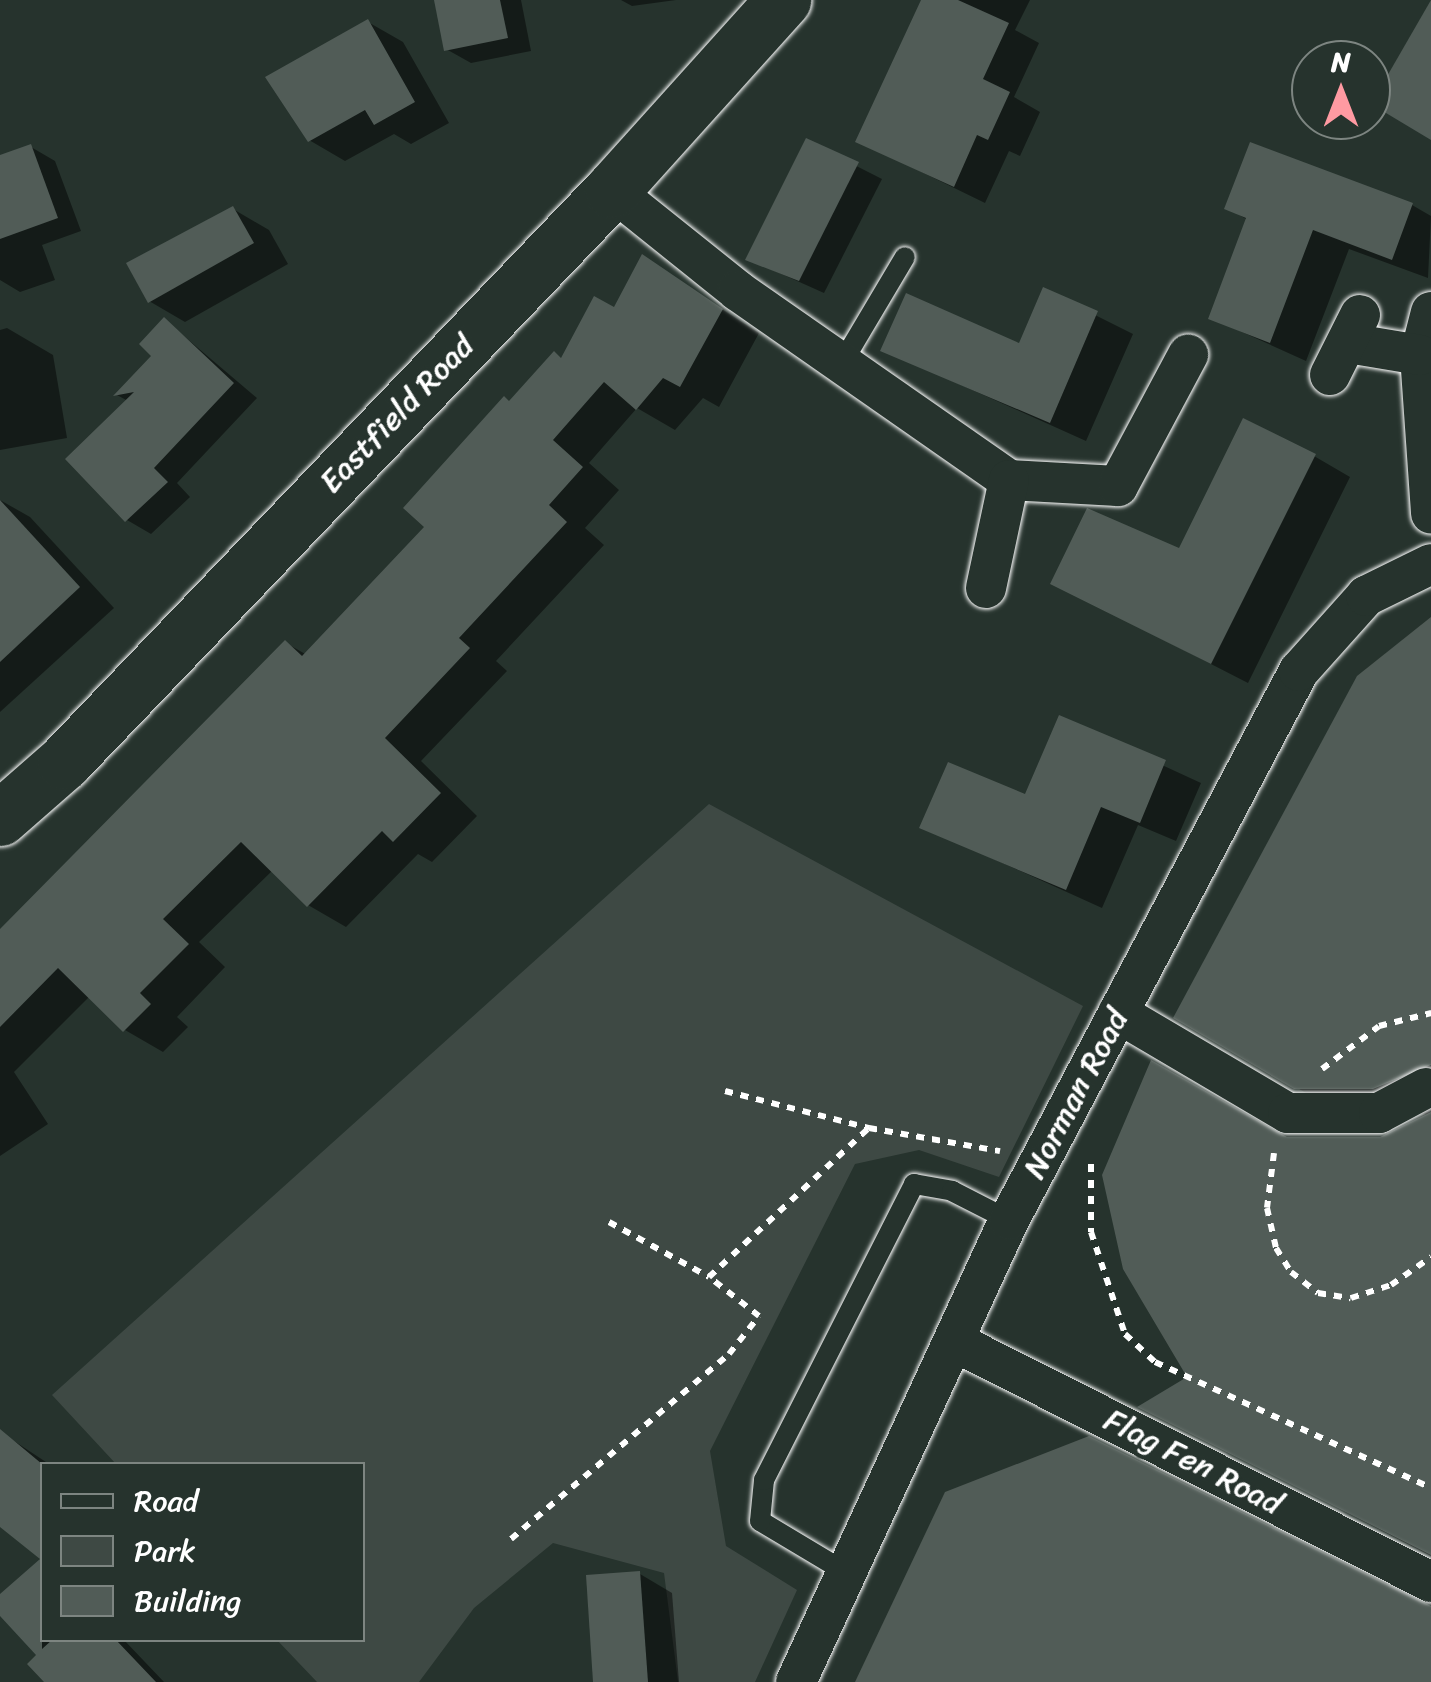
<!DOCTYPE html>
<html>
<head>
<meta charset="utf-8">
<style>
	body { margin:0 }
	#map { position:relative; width:1431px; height:1682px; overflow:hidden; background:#26332d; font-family:Sriracha,sans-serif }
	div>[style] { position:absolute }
	.green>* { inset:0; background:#3e4944 }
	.shadow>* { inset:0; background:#0007 }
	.building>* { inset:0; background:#515c57 }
	.path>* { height:6px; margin-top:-3px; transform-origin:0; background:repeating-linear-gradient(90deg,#fff 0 8px,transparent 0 16px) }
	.roads { filter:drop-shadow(0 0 2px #fff) drop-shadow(0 0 2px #fff) }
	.lane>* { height:20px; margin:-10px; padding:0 10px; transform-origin:10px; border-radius:10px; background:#26332d }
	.street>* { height:40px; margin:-20px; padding:0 20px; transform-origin:20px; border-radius:20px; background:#26332d }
	.secondary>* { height:55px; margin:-27.5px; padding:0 27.5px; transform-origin:27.5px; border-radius:27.5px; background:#26332d }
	span { translate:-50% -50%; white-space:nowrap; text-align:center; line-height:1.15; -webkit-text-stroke:9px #26332d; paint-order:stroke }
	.street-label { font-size:32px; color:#fff }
	.legend { position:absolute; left:40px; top:1462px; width:325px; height:180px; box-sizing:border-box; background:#26332d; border:2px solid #7d8581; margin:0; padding:12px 18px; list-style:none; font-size:30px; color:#fff }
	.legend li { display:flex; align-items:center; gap:20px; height:50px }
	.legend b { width:50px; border:2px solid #7d8581 }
	.north { position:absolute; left:1291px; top:40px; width:100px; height:100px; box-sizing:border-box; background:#26332d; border:2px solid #7d8581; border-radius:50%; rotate:0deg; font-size:28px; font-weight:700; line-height:40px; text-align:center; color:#fff }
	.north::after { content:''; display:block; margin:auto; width:35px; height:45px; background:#ff9aa2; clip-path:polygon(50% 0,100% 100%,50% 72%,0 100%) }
</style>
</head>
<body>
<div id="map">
	<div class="green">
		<div style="clip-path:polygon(709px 804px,1083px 1006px,999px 1177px,919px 1150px,855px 1164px,710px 1451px,726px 1546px,797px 1590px,755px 1682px,678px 1682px,664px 1573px,553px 1543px,474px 1608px,419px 1682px,317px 1682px,277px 1640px,362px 1640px,362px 1464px,116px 1464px,52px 1395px)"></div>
	</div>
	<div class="shadow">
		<div style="clip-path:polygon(437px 0,521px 0,531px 51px,471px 63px,446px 49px)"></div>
		<div style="clip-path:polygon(621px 0,676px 0,632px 6px)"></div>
		<div style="clip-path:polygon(923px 0,1030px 0,1015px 30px,1039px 43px,1014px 97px,1040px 112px,1020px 156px,1009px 151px,985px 203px,858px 141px)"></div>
		<div style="clip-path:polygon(368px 22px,403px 42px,449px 123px,411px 144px,394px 134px,345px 161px,309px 140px)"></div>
		<div style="clip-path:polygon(807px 141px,882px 179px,824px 293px,748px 259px)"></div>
		<div style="clip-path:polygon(31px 147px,55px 161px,81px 231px,42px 245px,55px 280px,20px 292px,0 280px,0 158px)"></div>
		<div style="clip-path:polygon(1412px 205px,1431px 216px,1428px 278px,1349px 249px,1306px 361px,1211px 318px,1248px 220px,1227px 208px)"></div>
		<div style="clip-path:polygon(233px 209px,269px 230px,288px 264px,185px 322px,149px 301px)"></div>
		<div style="clip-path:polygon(643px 258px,759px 333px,719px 407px,703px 398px,675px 430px,637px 408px,589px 463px,619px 490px,585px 528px,604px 545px,496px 661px,507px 671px,421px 761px,477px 816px,432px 862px,418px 854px,346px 927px,308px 905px,273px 870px,199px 942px,225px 967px,177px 1017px,188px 1027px,163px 1052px,125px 1030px,90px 996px,14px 1072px,48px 1124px,0 1156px,0 932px,286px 643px,307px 655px,427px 527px,511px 403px,615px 310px)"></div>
		<div style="clip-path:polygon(1045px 290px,1133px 334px,1086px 441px,883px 350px,1020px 346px)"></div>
		<div style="clip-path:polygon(165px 320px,257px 398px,177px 483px,190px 497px,151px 534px,127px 520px,128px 401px,117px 395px,155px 356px)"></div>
		<div style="clip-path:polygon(7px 328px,53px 355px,67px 438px,0 450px,0 330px)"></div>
		<div style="clip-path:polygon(1314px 456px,1350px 477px,1248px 683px,1053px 583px,1180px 551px)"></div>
		<div style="clip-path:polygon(0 500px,30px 517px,114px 608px,0 712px)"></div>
		<div style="clip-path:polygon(1431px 624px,1431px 1556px,1142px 1407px,1191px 1378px,1286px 1139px,1381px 1139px,1426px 1114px,1342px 1114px,1176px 1017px)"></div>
		<div style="clip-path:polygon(1060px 718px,1201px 783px,1176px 841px,1138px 825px,1102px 908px,923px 827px,1027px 797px)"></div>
		<div style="clip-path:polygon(5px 1435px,49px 1464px,42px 1464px,42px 1553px,0 1524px)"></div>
		<div style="clip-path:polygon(42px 1560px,42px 1640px,124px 1640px,164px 1682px,47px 1682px,39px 1655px,0 1612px,0 1598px)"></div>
		<div style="clip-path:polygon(640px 1574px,672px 1593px,679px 1682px,596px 1682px)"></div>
	</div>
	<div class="building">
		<div style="clip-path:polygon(434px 0,500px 0,508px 38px,444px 51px)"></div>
		<div style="clip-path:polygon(921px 0,958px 0,1009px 23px,983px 79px,1010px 92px,988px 140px,977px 135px,954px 187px,855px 142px)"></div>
		<div style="clip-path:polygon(1431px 0,1431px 140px,1371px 104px)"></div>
		<div style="clip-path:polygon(368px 19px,415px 102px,374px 125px,365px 110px,308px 142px,265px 77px)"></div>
		<div style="clip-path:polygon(806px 138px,859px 162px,799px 281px,745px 260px)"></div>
		<div style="clip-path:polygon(1250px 142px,1413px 203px,1392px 260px,1313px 230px,1270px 343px,1208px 319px,1246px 218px,1224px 209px)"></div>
		<div style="clip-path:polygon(31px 144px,58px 218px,0 239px,0 155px)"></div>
		<div style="clip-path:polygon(233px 206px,254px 243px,148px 303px,126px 263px)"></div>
		<div style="clip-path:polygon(642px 254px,723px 309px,680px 387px,663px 378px,636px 410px,604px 382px,553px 440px,583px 467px,549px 505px,567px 522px,459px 638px,470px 648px,385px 738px,441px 793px,393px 842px,382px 831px,307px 907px,241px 842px,163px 919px,189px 944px,140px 993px,151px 1004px,123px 1032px,58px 968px,0 1027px,0 929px,285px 640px,302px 656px,424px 527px,403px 508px,504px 396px,509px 401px,554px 351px,561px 358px,594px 296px,614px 307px)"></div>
		<div style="clip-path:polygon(1043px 287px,1098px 311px,1050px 423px,880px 351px,906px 293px,1019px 343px)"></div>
		<div style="clip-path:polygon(164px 317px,234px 383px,154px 468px,168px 482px,125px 522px,65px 459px,134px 392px,113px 396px,151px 356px,139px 344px)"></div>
		<div style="clip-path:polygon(1243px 418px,1316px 454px,1211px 664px,1050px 584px,1087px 508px,1179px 548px)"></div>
		<div style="clip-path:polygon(0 500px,80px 587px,0 662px)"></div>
		<div style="clip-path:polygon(1431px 617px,1431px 1065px,1373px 1089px,1294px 1089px,1173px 1018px,1357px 676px)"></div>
		<div style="clip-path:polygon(1059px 715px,1166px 760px,1140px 823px,1101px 807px,1066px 890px,919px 828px,948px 762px,1025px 794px)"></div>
		<div style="clip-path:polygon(1151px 1060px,1287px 1137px,1380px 1137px,1431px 1112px,1431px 1555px,1137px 1407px,1187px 1377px,1123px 1269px,1102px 1175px)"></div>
		<div style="clip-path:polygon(0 1429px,42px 1464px,42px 1649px,52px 1640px,116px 1640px,156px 1682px,44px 1682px,27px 1664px,36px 1655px,0 1616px,0 1594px,40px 1559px,0 1527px)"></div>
		<div style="clip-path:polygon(1089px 1436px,1431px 1606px,1431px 1682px,855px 1682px,945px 1492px)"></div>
		<div style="clip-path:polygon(640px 1571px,648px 1682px,593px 1682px,586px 1575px)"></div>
	</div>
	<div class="path">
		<div style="left:1322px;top:1069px;width:71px;rotate:-37deg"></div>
		<div style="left:1379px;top:1026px;width:54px;rotate:-14deg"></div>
		<div style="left:725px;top:1091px;width:149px;rotate:14.4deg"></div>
		<div style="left:1274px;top:1153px;width:55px;rotate:97.3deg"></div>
		<div style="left:1267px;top:1208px;width:41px;rotate:77.3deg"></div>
		<div style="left:1276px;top:1248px;width:28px;rotate:58deg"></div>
		<div style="left:1291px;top:1272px;width:34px;rotate:38deg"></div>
		<div style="left:1318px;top:1293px;width:33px;rotate:9deg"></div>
		<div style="left:1351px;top:1298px;width:42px;rotate:-18deg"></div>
		<div style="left:1391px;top:1285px;width:49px;rotate:-35deg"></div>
		<div style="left:1091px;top:1164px;width:68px;rotate:90deg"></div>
		<div style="left:1091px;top:1232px;width:108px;rotate:71.6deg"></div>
		<div style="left:1125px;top:1334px;width:41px;rotate:43deg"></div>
		<div style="left:1155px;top:1362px;width:303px;rotate:24.5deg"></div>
		<div style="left:609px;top:1222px;width:114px;rotate:28.8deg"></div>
		<div style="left:709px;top:1277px;width:219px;rotate:-43deg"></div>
		<div style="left:869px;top:1128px;width:133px;rotate:10deg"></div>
		<div style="left:511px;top:1539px;width:286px;rotate:-40.3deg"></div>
		<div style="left:729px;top:1354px;width:48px;rotate:-51.7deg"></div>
		<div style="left:759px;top:1316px;width:63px;rotate:-142deg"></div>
	</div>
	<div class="roads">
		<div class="lane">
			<div style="left:842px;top:363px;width:123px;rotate:-59.3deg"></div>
			<div style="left:847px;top:1573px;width:101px;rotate:-149.1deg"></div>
			<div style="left:760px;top:1521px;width:41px;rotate:-84.4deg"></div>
			<div style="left:764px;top:1480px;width:332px;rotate:-63.1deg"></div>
			<div style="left:914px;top:1184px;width:39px;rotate:10deg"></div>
			<div style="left:952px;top:1191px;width:64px;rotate:27deg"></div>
		</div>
		<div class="street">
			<div style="left:612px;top:190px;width:161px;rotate:38.7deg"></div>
			<div style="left:738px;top:291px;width:330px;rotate:34.9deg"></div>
			<div style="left:1009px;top:480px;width:109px;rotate:3.2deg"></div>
			<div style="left:1118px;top:486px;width:149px;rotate:-61.9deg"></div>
			<div style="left:1431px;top:312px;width:44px;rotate:104.3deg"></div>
			<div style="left:1420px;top:355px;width:159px;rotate:86deg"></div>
			<div style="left:1348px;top:343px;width:73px;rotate:9.5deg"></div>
			<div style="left:1330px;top:375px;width:67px;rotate:-63.4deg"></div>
			<div style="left:986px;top:588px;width:110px;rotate:-78deg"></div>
			<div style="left:1118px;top:1013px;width:197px;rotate:30.5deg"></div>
			<div style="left:1288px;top:1113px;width:91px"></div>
			<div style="left:1379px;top:1113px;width:53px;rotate:-28deg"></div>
			<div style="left:955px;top:1342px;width:533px;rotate:26.76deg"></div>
			<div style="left:796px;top:1682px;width:509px;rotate:-65.25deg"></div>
			<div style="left:1009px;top:1220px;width:621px;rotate:-62.16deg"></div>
			<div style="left:1299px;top:671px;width:101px;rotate:-48.2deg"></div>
			<div style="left:1366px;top:596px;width:72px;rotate:-26.2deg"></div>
		</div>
		<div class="secondary">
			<div style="left:0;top:818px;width:85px;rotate:-41.2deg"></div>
			<div style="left:64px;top:762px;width:792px;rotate:-46.23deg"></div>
			<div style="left:612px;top:190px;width:256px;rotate:-48deg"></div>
		</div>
	</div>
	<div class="street-label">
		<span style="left:397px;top:414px;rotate:-46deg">Eastfield Road</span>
		<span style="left:1076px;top:1094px;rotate:-62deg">Norman Road</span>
		<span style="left:1193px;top:1462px;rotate:27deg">Flag Fen Road</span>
	</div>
	<ul class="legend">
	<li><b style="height:12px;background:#26332d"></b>Road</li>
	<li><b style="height:28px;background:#3e4944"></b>Park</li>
	<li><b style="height:28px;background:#515c57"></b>Building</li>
	</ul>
	<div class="north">N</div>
</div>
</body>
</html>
